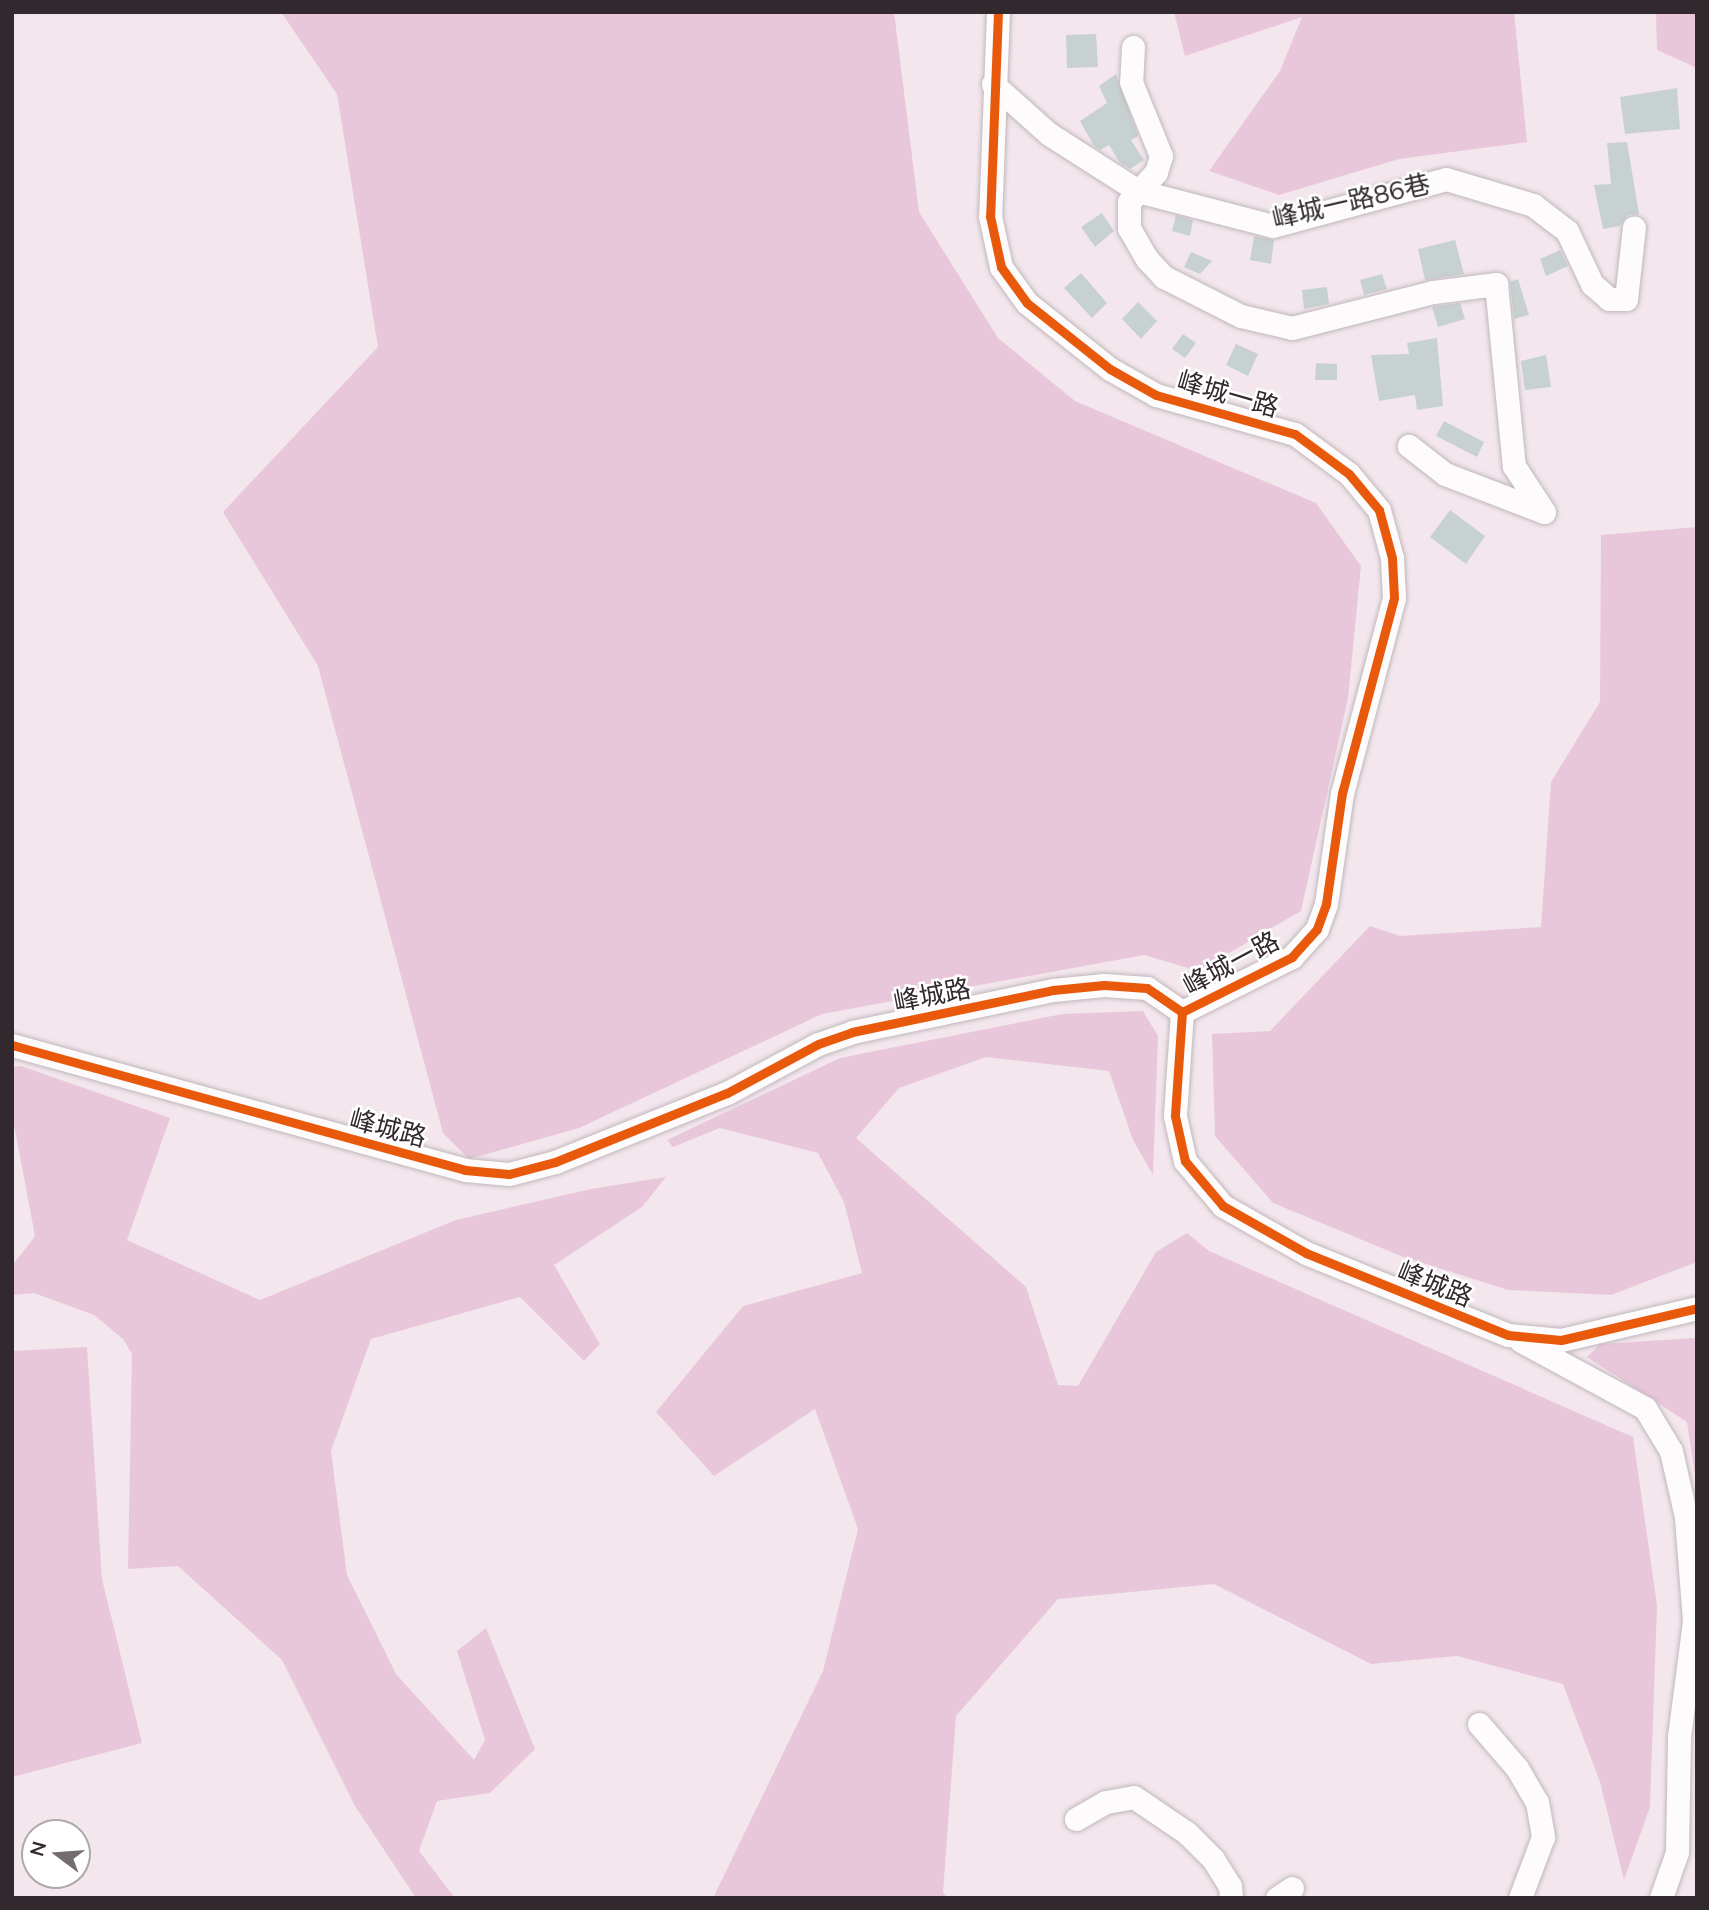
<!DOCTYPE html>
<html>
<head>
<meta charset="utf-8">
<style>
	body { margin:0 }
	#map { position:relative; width:1709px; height:1910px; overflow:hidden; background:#f3e7ed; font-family:Mulish,"Noto Sans TC",sans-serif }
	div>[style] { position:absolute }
	.green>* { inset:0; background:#e9c7da }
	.building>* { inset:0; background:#c8d1d1 }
	.roads { filter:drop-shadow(0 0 2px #c0b7bc) drop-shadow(0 0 2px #c0b7bc) }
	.minor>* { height:23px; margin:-11.5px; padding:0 11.5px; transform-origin:11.5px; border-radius:11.5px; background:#fdfbfc }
	.cycleway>* { height:9px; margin:-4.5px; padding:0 4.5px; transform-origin:4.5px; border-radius:4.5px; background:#e8590c }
	span { translate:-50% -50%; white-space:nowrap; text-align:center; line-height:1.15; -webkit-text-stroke:5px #fff; paint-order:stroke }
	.street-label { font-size:26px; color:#31292e }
	.frame { position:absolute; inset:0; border:14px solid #31292e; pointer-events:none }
	.north { position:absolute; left:21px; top:1819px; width:70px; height:70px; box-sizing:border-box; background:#fff; border:2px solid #ada9ab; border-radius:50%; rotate:286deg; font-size:19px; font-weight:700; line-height:28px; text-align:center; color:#31292e }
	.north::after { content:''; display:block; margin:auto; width:24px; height:32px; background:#756c71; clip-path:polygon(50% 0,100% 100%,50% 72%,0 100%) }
</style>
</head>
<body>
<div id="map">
	<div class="green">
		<div style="clip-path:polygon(281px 12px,894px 12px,919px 212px,998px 338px,1075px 401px,1316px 503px,1361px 566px,1348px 698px,1301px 911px,1198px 971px,1144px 955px,822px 1014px,579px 1128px,469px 1159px,443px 1133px,318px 666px,223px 512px,378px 347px,337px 94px)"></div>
		<div style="clip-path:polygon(1174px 12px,1514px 12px,1527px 142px,1399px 159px,1279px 195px,1209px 171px,1280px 71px,1302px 17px,1185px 56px)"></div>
		<div style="clip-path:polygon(1656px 12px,1697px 12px,1697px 68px,1657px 50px)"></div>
		<div style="clip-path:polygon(1697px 527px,1697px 1262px,1611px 1295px,1508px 1290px,1401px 1256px,1273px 1203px,1215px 1136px,1212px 1034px,1270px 1031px,1370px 926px,1400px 936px,1541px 927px,1551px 782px,1600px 702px,1601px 535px)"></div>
		<div style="clip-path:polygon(1143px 1011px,1158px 1036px,1153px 1175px,1133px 1140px,1109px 1071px,986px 1057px,899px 1088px,856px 1138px,1026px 1287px,1058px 1385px,1078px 1386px,1156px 1252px,1187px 1233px,1209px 1251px,1633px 1437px,1657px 1605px,1650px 1807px,1624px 1880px,1600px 1782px,1563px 1684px,1457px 1656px,1371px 1664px,1214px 1584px,1058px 1599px,956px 1716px,943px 1892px,947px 1898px,713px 1898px,823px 1671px,858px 1529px,815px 1409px,714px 1476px,656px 1412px,743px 1306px,862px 1273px,844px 1202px,818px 1153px,720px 1128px,673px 1147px,667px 1140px,840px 1058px,1062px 1014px)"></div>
		<div style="clip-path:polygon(21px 1066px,170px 1118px,127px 1240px,260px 1300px,456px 1220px,591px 1189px,666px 1177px,642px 1207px,554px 1265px,600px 1344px,584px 1361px,520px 1297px,371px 1339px,331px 1451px,347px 1575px,396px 1674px,474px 1760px,485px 1740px,457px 1651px,486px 1628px,535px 1749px,490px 1793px,437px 1801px,419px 1851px,455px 1898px,416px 1898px,355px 1806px,282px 1660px,178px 1566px,128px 1569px,132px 1354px,123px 1339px,94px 1315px,34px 1293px,12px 1295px,12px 1266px,35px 1236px,12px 1114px,12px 1067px)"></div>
		<div style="clip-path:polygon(1697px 1338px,1697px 1488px,1687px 1422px,1587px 1357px,1600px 1344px)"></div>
		<div style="clip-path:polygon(87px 1347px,102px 1579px,142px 1743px,12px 1777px,12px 1351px)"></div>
	</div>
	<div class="building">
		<div style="clip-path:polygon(1096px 34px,1098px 67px,1067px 68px,1066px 35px)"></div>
		<div style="clip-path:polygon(1116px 74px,1138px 136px,1131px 140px,1144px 160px,1130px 169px,1120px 163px,1109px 145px,1100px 150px,1094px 146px,1080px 121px,1107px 103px,1099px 86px)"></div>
		<div style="clip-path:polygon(1677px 88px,1680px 129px,1625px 134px,1620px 97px)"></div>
		<div style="clip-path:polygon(1627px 142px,1639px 214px,1628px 215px,1620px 226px,1603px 229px,1594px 185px,1611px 184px,1607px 143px)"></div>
		<div style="clip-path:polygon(1102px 213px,1114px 231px,1095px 247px,1081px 227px)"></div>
		<div style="clip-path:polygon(1176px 215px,1193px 220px,1190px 236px,1172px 231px)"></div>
		<div style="clip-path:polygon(1254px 236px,1274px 240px,1271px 264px,1250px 260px)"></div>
		<div style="clip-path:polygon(1455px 240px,1464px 274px,1425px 280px,1418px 249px)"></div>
		<div style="clip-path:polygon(1560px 250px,1568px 266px,1546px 276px,1540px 259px)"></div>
		<div style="clip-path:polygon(1191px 252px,1212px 261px,1200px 274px,1184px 267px)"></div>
		<div style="clip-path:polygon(1081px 273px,1107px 303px,1092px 318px,1064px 288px)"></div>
		<div style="clip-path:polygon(1382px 274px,1387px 289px,1364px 295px,1360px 280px)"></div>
		<div style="clip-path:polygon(1518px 279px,1529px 315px,1514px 319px,1510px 282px)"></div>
		<div style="clip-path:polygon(1327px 287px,1329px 304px,1304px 309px,1302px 290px)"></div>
		<div style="clip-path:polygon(1138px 302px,1157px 321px,1141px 339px,1122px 319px)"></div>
		<div style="clip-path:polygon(1460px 303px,1465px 319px,1438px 327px,1432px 307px)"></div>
		<div style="clip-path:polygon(1183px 334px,1196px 343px,1185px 358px,1172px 349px)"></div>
		<div style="clip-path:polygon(1437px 338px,1443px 406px,1417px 410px,1415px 395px,1379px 401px,1371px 355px,1409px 354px,1407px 343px)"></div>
		<div style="clip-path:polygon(1236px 344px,1258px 354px,1248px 376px,1226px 365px)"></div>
		<div style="clip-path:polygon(1546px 355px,1551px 387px,1525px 390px,1521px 361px)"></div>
		<div style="clip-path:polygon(1316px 363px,1337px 364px,1337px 380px,1315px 380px)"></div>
		<div style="clip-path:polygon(1444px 421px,1484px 442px,1477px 457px,1436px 436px)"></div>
		<div style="clip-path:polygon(1450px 510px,1485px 536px,1466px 564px,1430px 537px)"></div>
	</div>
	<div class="roads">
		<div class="minor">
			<div style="left:998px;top:12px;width:204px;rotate:92.2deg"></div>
			<div style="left:990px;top:216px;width:52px;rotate:77.8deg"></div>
			<div style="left:1001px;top:267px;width:44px;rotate:54.2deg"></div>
			<div style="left:1027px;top:303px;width:106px;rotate:38.5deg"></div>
			<div style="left:1110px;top:369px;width:53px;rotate:29.5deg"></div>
			<div style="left:1156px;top:395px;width:144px;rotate:15.7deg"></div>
			<div style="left:1295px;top:434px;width:67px;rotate:36.5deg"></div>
			<div style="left:1349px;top:474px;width:47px;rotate:50.2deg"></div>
			<div style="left:1379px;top:510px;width:50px;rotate:74.8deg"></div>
			<div style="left:1392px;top:558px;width:40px;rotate:87.1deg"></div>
			<div style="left:1394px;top:598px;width:202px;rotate:104.9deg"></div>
			<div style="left:1342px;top:793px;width:112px;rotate:98.2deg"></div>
			<div style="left:1326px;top:904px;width:27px;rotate:110deg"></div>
			<div style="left:1317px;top:929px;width:38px;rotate:132deg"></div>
			<div style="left:1292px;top:957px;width:123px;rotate:153.4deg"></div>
			<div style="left:1133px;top:47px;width:35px;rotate:93deg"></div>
			<div style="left:1131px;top:82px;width:80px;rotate:67.9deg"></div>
			<div style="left:1161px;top:156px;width:17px;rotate:107deg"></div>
			<div style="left:1156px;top:172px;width:40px;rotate:132deg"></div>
			<div style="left:1129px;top:202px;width:26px;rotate:90deg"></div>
			<div style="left:1129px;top:228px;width:36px;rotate:60deg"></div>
			<div style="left:1147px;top:259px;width:25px;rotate:47deg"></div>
			<div style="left:1164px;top:277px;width:86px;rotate:26.9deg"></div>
			<div style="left:1241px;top:316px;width:52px;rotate:13.2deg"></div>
			<div style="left:1292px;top:328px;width:146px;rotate:-14.3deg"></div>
			<div style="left:1433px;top:292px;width:64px;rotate:-7.2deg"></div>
			<div style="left:1496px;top:284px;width:183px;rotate:84.4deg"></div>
			<div style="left:1514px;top:466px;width:55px;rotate:56.9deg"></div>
			<div style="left:1544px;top:512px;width:106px;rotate:-159deg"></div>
			<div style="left:1445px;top:474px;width:46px;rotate:-142.1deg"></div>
			<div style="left:993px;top:84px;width:75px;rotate:41.8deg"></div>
			<div style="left:1049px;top:134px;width:106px;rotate:32.6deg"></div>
			<div style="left:1138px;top:191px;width:139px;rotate:14.5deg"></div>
			<div style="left:1273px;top:226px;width:179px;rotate:-15.2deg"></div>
			<div style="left:1446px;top:179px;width:91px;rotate:16.6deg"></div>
			<div style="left:1533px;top:205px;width:43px;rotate:37.4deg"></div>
			<div style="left:1567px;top:231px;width:59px;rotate:64.7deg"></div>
			<div style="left:1592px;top:284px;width:23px;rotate:41deg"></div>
			<div style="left:1609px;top:299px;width:17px"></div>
			<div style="left:1626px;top:299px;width:72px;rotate:-83.7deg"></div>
			<div style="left:12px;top:1045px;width:470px;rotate:15.4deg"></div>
			<div style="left:465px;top:1170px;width:44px;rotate:5.2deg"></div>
			<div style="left:509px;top:1174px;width:48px;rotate:-14.6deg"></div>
			<div style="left:555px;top:1162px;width:185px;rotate:-21.9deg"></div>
			<div style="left:727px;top:1093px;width:103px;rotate:-28.3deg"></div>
			<div style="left:818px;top:1044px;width:36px;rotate:-19deg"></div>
			<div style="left:852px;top:1032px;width:205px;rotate:-11.8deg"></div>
			<div style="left:1053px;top:990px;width:51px;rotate:-5.6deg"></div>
			<div style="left:1104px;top:985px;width:43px;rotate:4deg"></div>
			<div style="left:1147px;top:988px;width:42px;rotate:34.4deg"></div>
			<div style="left:1182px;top:1012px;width:104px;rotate:93.9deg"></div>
			<div style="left:1175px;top:1116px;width:46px;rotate:77.5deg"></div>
			<div style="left:1185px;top:1161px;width:59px;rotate:49.8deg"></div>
			<div style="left:1223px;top:1206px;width:95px;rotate:29.5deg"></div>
			<div style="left:1306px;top:1253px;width:218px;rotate:22.1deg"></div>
			<div style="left:1508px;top:1335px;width:53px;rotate:5.4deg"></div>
			<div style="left:1561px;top:1340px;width:140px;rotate:-13.2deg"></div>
			<div style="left:1521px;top:1341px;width:141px;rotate:28.4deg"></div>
			<div style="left:1645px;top:1408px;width:50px;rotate:58.8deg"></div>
			<div style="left:1671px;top:1451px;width:68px;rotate:77.2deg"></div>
			<div style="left:1686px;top:1517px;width:104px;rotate:85.6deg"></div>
			<div style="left:1694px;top:1621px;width:117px;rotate:97.4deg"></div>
			<div style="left:1679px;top:1737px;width:115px;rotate:91deg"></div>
			<div style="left:1677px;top:1852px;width:49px;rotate:109.2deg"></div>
			<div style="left:1479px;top:1724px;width:58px;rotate:49.2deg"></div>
			<div style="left:1517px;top:1768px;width:39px;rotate:60deg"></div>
			<div style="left:1537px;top:1802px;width:36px;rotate:80deg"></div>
			<div style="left:1543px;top:1837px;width:65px;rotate:110.7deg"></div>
			<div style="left:1076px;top:1819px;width:34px;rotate:-30deg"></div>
			<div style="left:1106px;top:1802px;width:28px;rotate:-10deg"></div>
			<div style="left:1134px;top:1797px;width:64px;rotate:34.2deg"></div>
			<div style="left:1187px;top:1833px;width:37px;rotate:45deg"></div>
			<div style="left:1213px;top:1859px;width:32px;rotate:58deg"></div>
			<div style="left:1230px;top:1886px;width:12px;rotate:85deg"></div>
			<div style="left:1277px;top:1898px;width:18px;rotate:-34deg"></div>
		</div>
	</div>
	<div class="cycleway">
		<div style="left:998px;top:12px;width:204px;rotate:92.2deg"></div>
		<div style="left:990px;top:216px;width:52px;rotate:77.8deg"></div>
		<div style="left:1001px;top:267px;width:44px;rotate:54.2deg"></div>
		<div style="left:1027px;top:303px;width:106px;rotate:38.5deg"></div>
		<div style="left:1110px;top:369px;width:53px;rotate:29.5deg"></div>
		<div style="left:1156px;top:395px;width:144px;rotate:15.7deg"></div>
		<div style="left:1295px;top:434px;width:67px;rotate:36.5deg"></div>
		<div style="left:1349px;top:474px;width:47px;rotate:50.2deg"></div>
		<div style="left:1379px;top:510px;width:50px;rotate:74.8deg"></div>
		<div style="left:1392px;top:558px;width:40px;rotate:87.1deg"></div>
		<div style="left:1394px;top:598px;width:202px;rotate:104.9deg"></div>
		<div style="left:1342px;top:793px;width:112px;rotate:98.2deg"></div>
		<div style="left:1326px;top:904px;width:27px;rotate:110deg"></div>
		<div style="left:1317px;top:929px;width:38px;rotate:132deg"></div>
		<div style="left:1292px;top:957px;width:123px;rotate:153.4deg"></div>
		<div style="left:12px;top:1045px;width:470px;rotate:15.4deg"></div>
		<div style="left:465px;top:1170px;width:44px;rotate:5.2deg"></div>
		<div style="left:509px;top:1174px;width:48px;rotate:-14.6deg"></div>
		<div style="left:555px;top:1162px;width:185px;rotate:-21.9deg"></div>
		<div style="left:727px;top:1093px;width:103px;rotate:-28.3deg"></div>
		<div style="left:818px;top:1044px;width:36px;rotate:-19deg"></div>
		<div style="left:852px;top:1032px;width:205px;rotate:-11.8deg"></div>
		<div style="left:1053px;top:990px;width:51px;rotate:-5.6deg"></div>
		<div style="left:1104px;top:985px;width:43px;rotate:4deg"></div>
		<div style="left:1147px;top:988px;width:42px;rotate:34.4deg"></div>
		<div style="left:1182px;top:1012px;width:104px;rotate:93.9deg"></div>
		<div style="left:1175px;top:1116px;width:46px;rotate:77.5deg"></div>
		<div style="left:1185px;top:1161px;width:59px;rotate:49.8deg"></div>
		<div style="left:1223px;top:1206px;width:95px;rotate:29.5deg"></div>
		<div style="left:1306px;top:1253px;width:218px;rotate:22.1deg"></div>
		<div style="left:1508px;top:1335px;width:53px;rotate:5.4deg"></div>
		<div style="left:1561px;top:1340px;width:140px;rotate:-13.2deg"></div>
	</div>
	<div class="street-label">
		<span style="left:1351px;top:201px;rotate:-13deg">峰城一路86巷</span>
		<span style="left:1228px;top:394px;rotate:16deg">峰城一路</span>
		<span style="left:1231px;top:963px;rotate:-28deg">峰城一路</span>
		<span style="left:932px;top:995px;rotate:-11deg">峰城路</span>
		<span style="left:388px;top:1128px;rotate:15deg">峰城路</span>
		<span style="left:1435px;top:1284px;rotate:22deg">峰城路</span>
	</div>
	<div class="frame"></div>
	<div class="north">N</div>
</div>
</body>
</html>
